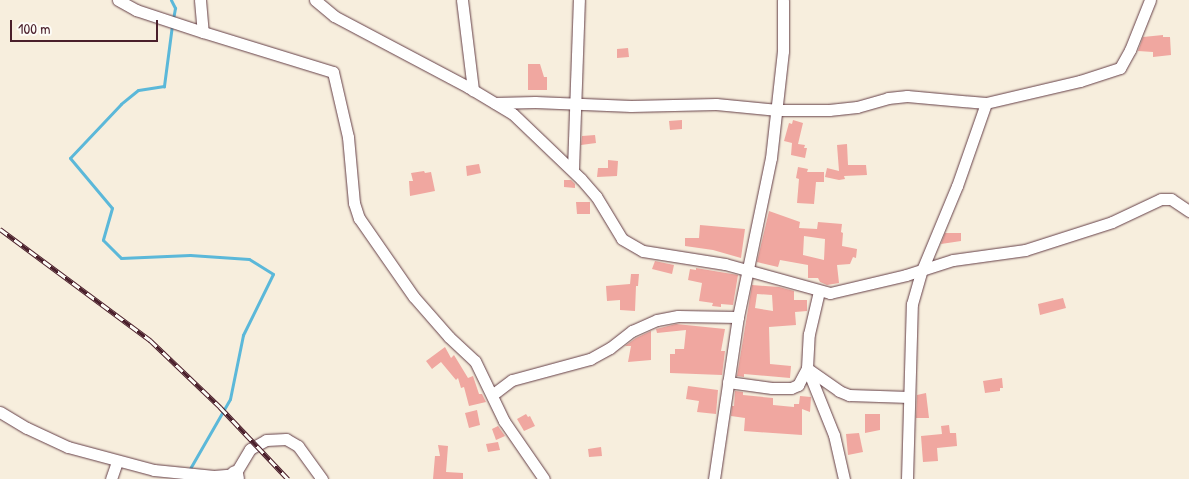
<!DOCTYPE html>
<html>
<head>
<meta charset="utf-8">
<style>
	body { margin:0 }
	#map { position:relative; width:1189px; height:479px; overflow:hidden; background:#f7eedd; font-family:"Patrick Hand",sans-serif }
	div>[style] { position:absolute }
	.stream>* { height:3px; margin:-1.5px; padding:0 1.5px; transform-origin:1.5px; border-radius:1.5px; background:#5bb8d9 }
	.building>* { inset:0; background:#f0a7a0 }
	.roads { filter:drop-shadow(0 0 1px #643e46) drop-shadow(0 0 1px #643e46) }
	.street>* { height:11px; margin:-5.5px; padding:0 5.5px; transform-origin:5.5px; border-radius:5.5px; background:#fff }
	.secondary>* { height:16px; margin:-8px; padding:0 8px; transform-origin:8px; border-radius:8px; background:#fff }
	.rail>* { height:5px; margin-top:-2.5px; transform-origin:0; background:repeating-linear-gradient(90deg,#fdfcf7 0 9px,#4a1f2b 0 18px); box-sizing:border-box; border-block:1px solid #4a1f2b }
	span { translate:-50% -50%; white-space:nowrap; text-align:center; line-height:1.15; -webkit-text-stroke:4.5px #fdfcf7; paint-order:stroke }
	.scale { position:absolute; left:10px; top:20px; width:148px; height:22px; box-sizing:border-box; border:2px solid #4a1f2b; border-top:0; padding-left:6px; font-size:15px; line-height:18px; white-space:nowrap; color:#4a1f2b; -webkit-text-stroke:4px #fdfcf7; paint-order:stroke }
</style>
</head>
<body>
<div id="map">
	<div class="stream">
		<div style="left:171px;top:0;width:9px;rotate:63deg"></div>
		<div style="left:175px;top:8px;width:11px;rotate:100deg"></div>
		<div style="left:172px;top:25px;width:62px;rotate:97.5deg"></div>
		<div style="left:164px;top:86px;width:26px;rotate:171deg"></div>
		<div style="left:138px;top:90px;width:22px;rotate:141deg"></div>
		<div style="left:121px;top:104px;width:74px;rotate:133.4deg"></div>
		<div style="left:70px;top:158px;width:65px;rotate:50deg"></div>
		<div style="left:112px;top:208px;width:33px;rotate:106deg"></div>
		<div style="left:103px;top:240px;width:25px;rotate:45deg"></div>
		<div style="left:121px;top:258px;width:69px;rotate:-2.5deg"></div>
		<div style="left:190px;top:255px;width:59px;rotate:3.9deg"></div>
		<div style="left:249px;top:259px;width:28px;rotate:32deg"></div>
		<div style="left:273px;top:274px;width:68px;rotate:116.2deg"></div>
		<div style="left:243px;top:335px;width:65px;rotate:101.5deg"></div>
		<div style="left:230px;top:399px;width:92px;rotate:119.9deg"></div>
	</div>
	<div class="building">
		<div style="clip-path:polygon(1163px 35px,1163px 37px,1170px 37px,1171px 55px,1153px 57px,1153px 52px,1138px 51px,1143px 37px)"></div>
		<div style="clip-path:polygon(628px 48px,629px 57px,617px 58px,617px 49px)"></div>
		<div style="clip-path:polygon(528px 64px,540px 64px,544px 77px,547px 77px,547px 90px,528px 90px)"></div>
		<div style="clip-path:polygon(682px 120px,682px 129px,670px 130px,669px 121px)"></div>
		<div style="clip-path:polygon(793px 120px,803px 123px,798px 144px,805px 145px,804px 148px,807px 148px,805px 158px,791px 155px,792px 143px,784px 141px,789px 123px,792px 124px)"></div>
		<div style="clip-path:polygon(595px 135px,596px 143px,581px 145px,582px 136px)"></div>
		<div style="clip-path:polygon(847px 144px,848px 165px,866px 165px,867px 175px,844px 176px,845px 179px,839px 180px,825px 177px,827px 168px,839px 171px,837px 145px)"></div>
		<div style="clip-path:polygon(608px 160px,618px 161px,617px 176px,597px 177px,598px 168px,608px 168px)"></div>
		<div style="clip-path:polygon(479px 164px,481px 173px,467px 176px,466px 166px)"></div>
		<div style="clip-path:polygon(798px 167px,808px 169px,807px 172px,824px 172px,824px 182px,816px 182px,814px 204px,797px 203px,799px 179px,796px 178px)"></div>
		<div style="clip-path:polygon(424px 171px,425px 173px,431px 172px,435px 191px,410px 196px,409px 181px,413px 181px,411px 173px)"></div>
		<div style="clip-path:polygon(564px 180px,571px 180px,575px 184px,575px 188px,564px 187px)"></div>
		<div style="clip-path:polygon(576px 202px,590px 202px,590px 214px,577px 214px)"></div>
		<div style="clip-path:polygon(evenodd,769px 211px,800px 222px,799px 228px,817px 229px,818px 222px,842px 224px,841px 232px,843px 233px,842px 246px,857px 249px,856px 258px,853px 257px,850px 264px,837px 265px,839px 283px,827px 285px,820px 282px,818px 278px,808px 278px,808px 265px,780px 260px,778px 267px,757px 262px,769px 211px,804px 236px,825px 239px,824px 260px,803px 255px,804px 236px)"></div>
		<div style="clip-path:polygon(700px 225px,745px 229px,741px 258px,713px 250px,685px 246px,685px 238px,699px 238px)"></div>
		<div style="clip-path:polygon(945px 233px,961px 233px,961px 241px,941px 244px)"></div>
		<div style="clip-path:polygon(655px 261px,674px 265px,672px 274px,652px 269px)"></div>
		<div style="clip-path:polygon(696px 268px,738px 275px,733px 305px,721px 304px,721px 307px,712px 306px,713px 303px,699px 301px,702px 283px,688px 280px,690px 269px,696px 270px)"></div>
		<div style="clip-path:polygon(631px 274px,639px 274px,638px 286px,636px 286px,635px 311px,620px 310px,620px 300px,607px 301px,606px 286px,630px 284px)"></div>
		<div style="clip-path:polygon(evenodd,752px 285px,779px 287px,794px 291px,794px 300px,807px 300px,807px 311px,795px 312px,796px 325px,769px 327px,770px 364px,791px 366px,790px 378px,744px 374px,744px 377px,737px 376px,752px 285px,757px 294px,772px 295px,773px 311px,755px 308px,757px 294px)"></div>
		<div style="clip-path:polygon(1063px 298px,1066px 308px,1040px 315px,1038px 304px)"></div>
		<div style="clip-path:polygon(676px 324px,725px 329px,721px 351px,725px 351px,722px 375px,670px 373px,670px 354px,675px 354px,675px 349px,684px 349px,686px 330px,657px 333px,656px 329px)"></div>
		<div style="clip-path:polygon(651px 331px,651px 360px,628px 362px,631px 346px,625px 346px,636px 338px)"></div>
		<div style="clip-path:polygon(445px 347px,451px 358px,454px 355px,468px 378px,473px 376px,479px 394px,482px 394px,486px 402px,469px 406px,464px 387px,461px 388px,458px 378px,456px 380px,441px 362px,432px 369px,426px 361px)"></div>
		<div style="clip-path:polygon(1002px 378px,1003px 388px,1000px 388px,1000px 391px,985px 393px,983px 381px)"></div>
		<div style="clip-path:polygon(688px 386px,718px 390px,716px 414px,697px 412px,699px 401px,686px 399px)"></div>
		<div style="clip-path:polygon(735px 391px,743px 392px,743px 395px,773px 398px,773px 405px,794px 407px,794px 404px,799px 404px,800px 396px,811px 397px,810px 412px,802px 409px,802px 435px,744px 431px,745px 418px,731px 416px,732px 406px,734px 406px)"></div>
		<div style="clip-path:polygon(926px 393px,929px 418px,916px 418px,917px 395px)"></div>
		<div style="clip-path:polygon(477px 410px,480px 425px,469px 428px,465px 413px)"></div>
		<div style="clip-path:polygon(526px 414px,528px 417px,530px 416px,535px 426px,524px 431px,517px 419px)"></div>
		<div style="clip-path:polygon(865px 414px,880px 414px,880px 430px,865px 433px)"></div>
		<div style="clip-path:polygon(949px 425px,950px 433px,956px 433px,957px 446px,937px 448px,938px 461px,923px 462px,921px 436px,942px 434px,941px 426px)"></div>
		<div style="clip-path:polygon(498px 426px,505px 436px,496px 440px,492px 429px)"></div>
		<div style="clip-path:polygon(859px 433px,863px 452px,848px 455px,846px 434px)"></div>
		<div style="clip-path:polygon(498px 442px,500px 450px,488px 452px,486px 444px)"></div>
		<div style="clip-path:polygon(438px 445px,448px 446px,446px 472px,463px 473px,463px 479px,433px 479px,435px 456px,440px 456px)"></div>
		<div style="clip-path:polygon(601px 447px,602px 456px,589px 457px,588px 449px)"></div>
	</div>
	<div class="roads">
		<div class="street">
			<div style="left:118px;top:0;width:21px;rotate:29deg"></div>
			<div style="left:136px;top:10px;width:71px;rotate:18.2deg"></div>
			<div style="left:203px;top:32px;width:136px;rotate:17.1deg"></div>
			<div style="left:333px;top:72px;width:67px;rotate:77deg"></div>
			<div style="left:348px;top:137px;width:66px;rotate:84.8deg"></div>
			<div style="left:354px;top:203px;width:16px;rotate:72deg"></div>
			<div style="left:359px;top:218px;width:96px;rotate:55.2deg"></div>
			<div style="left:414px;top:297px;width:53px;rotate:48.8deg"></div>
			<div style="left:449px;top:337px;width:35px;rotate:43deg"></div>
			<div style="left:475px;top:361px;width:67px;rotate:64.2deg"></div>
			<div style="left:504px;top:421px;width:70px;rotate:55.4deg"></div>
			<div style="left:200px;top:0;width:32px;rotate:85deg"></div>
			<div style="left:315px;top:0;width:25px;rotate:40deg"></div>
			<div style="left:334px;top:16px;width:152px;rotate:27.9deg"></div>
			<div style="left:468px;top:87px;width:52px;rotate:31deg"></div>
			<div style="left:513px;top:114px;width:94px;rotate:43.7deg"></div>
			<div style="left:581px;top:179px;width:23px;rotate:49deg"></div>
			<div style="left:596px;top:196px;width:50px;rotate:58.8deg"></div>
			<div style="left:622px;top:239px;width:24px;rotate:30deg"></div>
			<div style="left:643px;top:251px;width:83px;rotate:9deg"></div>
			<div style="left:725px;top:264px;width:109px;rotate:15.4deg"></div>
			<div style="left:830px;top:293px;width:78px;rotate:-13.3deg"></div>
			<div style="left:906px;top:275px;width:49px;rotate:-17.7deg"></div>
			<div style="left:953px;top:260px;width:73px;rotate:-7.9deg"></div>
			<div style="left:1025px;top:250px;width:91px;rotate:-17.8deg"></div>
			<div style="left:1112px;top:222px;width:54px;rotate:-25.1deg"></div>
			<div style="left:1161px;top:199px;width:10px"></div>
			<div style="left:1171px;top:199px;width:22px;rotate:34deg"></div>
			<div style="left:462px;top:0;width:91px;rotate:83deg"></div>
			<div style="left:495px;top:103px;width:40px;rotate:-1.4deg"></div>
			<div style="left:535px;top:102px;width:96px;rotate:2.4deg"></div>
			<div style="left:631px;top:106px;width:85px;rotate:-1.3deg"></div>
			<div style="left:716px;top:104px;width:62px;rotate:5.5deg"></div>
			<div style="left:778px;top:110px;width:51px"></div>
			<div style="left:829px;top:110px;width:28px;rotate:-6deg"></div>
			<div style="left:857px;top:107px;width:32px;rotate:-16deg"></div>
			<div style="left:888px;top:98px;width:19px;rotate:-6deg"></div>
			<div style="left:907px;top:96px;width:79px;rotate:5.1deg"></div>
			<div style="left:986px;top:103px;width:97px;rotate:-13.2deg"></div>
			<div style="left:1080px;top:81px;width:42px;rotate:-18deg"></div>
			<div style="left:1120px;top:68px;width:21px;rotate:-61deg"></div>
			<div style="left:1130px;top:50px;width:54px;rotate:-68.2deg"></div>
			<div style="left:573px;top:169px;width:169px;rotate:-88deg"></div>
			<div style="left:807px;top:368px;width:72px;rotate:68.1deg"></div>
			<div style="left:834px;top:435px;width:45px;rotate:77.2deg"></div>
			<div style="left:808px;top:369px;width:38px;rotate:35deg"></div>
			<div style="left:839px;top:391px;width:11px;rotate:22deg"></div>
			<div style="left:849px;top:395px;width:60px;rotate:1.9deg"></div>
			<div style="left:728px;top:382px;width:44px;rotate:7.8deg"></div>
			<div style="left:772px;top:388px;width:19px"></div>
			<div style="left:791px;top:388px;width:8px;rotate:-23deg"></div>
			<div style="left:798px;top:385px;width:19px;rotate:-62deg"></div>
			<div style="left:807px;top:368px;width:34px;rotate:-87deg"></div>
			<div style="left:809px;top:334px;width:44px;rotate:-76.9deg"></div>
			<div style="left:492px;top:395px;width:25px;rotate:-37deg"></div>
			<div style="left:512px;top:380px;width:81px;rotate:-15.1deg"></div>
			<div style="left:590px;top:359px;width:23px;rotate:-29deg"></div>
			<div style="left:610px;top:348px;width:28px;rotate:-38deg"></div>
			<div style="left:632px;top:331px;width:27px;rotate:-24deg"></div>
			<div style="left:657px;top:320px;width:21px;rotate:-11deg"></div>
			<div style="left:678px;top:316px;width:60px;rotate:1deg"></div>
			<div style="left:0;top:412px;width:31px;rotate:31deg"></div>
			<div style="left:27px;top:428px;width:45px;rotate:24.9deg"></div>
			<div style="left:68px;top:447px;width:89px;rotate:15deg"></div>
			<div style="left:154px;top:470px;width:60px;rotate:5.7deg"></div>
			<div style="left:214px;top:476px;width:21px;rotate:-5deg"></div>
			<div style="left:235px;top:474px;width:29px;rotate:-59deg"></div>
			<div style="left:250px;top:449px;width:18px;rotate:-29deg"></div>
			<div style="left:266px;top:440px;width:20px;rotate:-3deg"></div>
			<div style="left:286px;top:439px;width:14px;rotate:30deg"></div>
			<div style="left:298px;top:446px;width:41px;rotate:54deg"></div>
			<div style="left:111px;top:479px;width:18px;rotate:-71deg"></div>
			<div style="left:714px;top:479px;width:164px;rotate:-81.6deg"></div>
			<div style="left:738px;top:317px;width:162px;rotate:-78.3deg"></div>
			<div style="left:771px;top:158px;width:108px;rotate:-83.6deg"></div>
			<div style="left:783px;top:51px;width:51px;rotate:-90deg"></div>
			<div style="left:907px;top:479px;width:175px;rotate:-88.4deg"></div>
			<div style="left:912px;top:304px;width:35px;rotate:-74deg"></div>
			<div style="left:922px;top:270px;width:91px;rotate:-67.4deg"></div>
			<div style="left:957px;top:186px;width:88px;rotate:-70.7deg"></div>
		</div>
		<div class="secondary">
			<div style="left:235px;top:474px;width:5px;rotate:79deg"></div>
		</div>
	</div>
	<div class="rail">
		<div style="left:0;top:229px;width:187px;rotate:36.5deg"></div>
		<div style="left:150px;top:340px;width:97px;rotate:43.7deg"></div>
		<div style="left:220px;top:407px;width:99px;rotate:46.6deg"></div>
	</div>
	<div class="scale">100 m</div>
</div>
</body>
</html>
